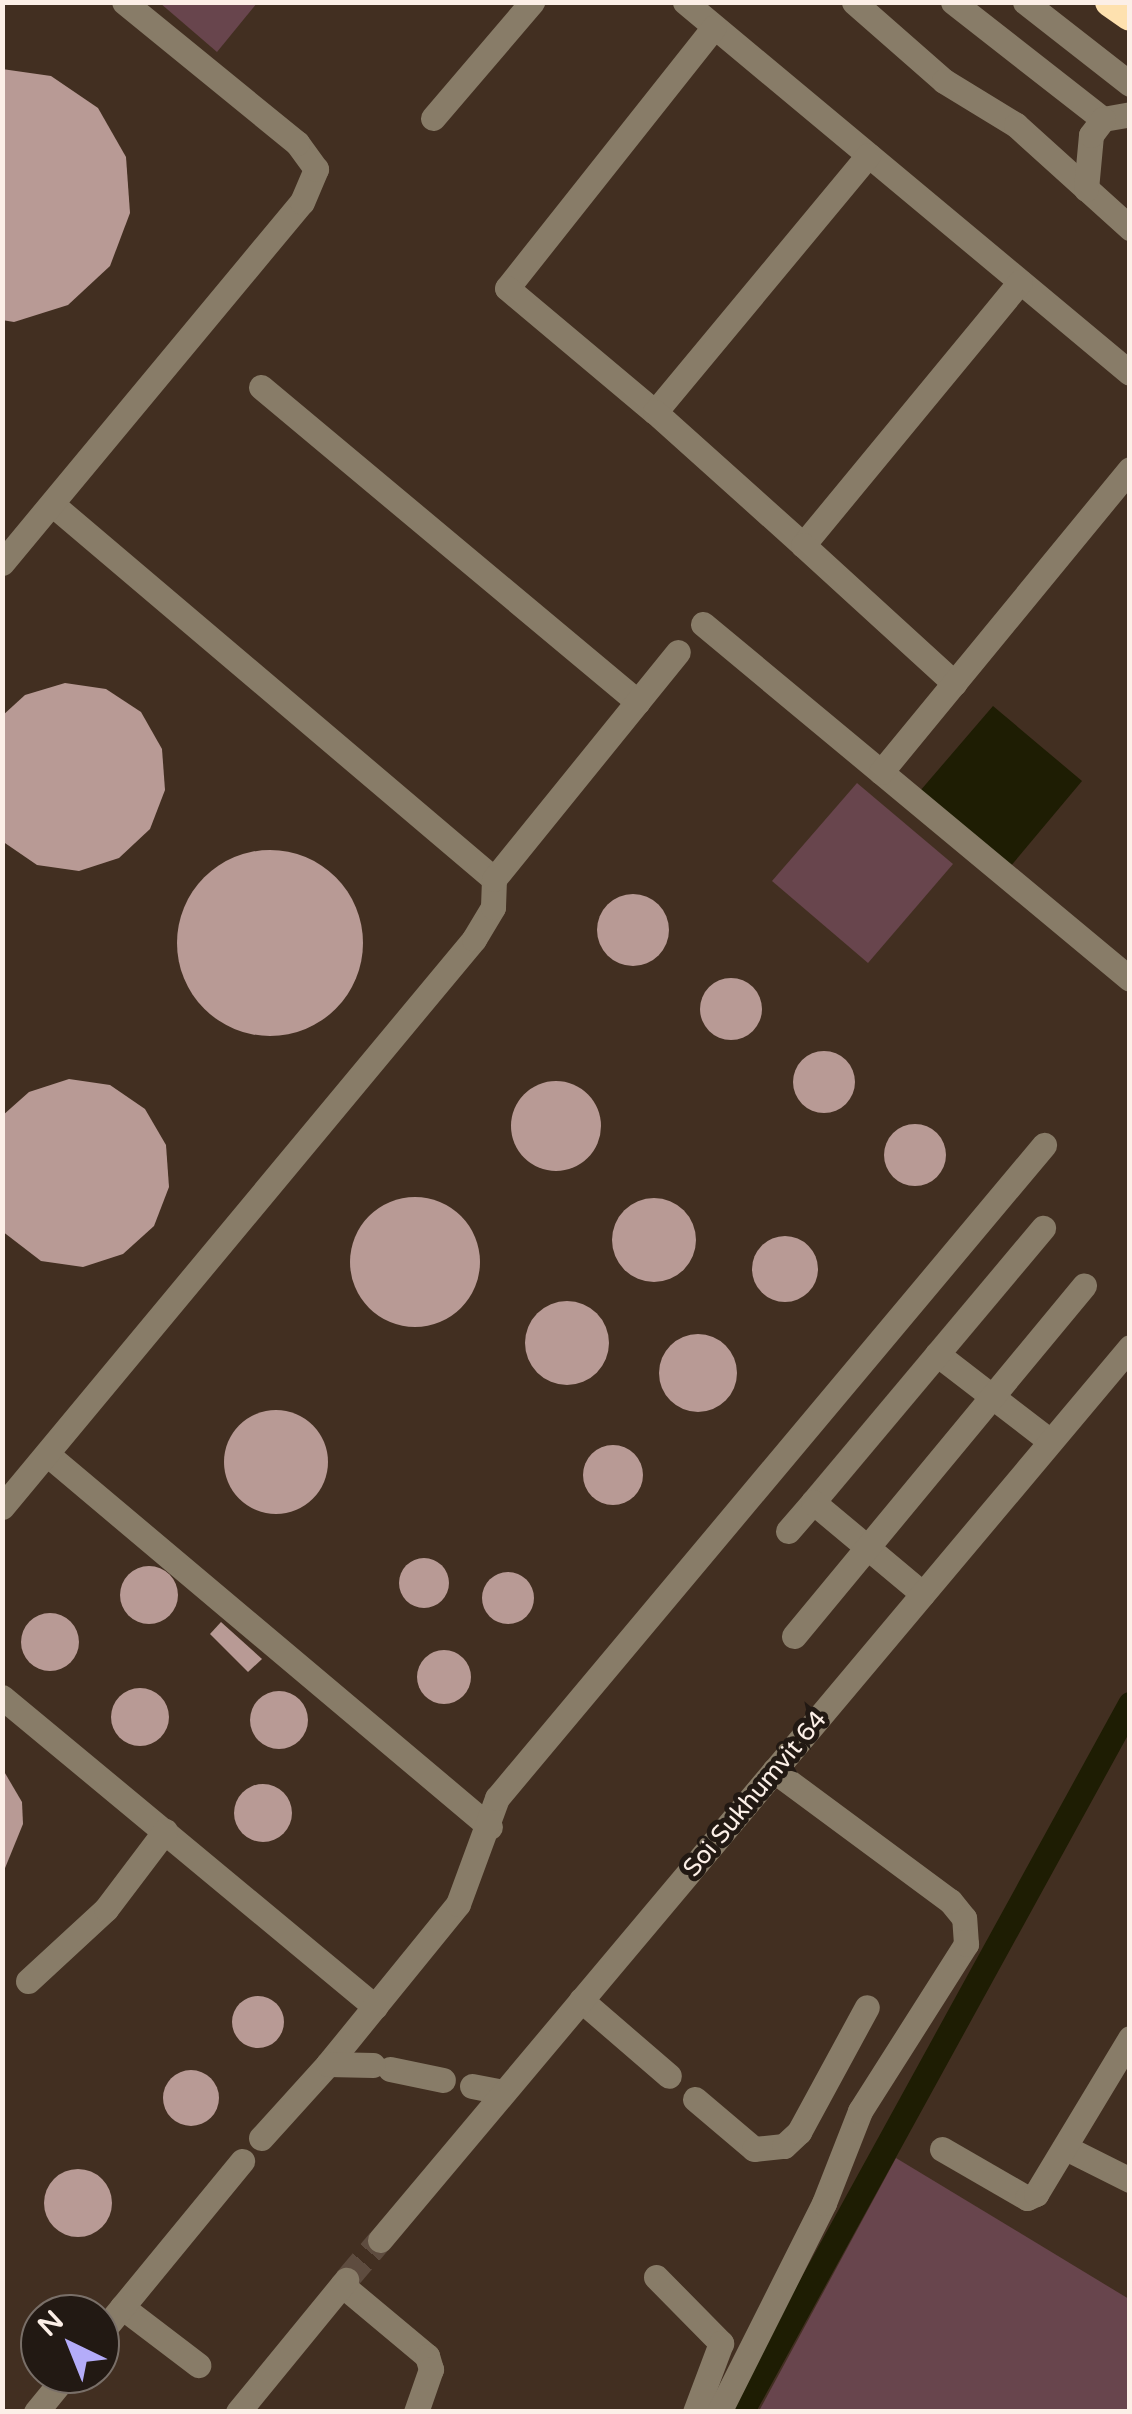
<!DOCTYPE html>
<html>
<head>
<meta charset="utf-8">
<style>
	body { margin:0 }
	#map { position:relative; width:1132px; height:2414px; overflow:hidden; background:#422f21; font-family:"Varela Round",sans-serif }
	div>[style] { position:absolute }
	.green>* { inset:0; background:#68454d }
	.water>* { inset:0; background:#1e1d03 }
	.canal>* { height:25px; margin:-12.5px; padding:0 12.5px; transform-origin:12.5px; border-radius:12.5px; background:#1e1d03 }
	.building>* { inset:0; background:#b89a95 }
	.round { border-radius:50% }
	.minor-tunnel>* { height:25px; margin-top:-12.5px; transform-origin:0; background:repeating-linear-gradient(90deg,#5e4c3f 0 25px,transparent 0 37px) }
	.minor>* { height:25px; margin:-12.5px; padding:0 12.5px; transform-origin:12.5px; border-radius:12.5px; background:#887c68 }
	.highway>* { height:30px; margin:-15px; padding:0 15px; transform-origin:15px; border-radius:15px; background:#fee1af }
	span { translate:-50% -50%; white-space:nowrap; text-align:center; line-height:1.15; -webkit-text-stroke:10px #221913; paint-order:stroke }
	.street-label { font-size:25px; color:#fcefe7 }
	.frame { position:absolute; inset:0; border:5px solid #fcefe7; pointer-events:none }
	.north { position:absolute; left:20px; top:2294px; width:100px; height:100px; box-sizing:border-box; background:#221913; border:2px solid #796f68; border-radius:50%; rotate:317deg; font-size:28px; font-weight:700; line-height:40px; text-align:center; color:#fcefe7 }
	.north::after { content:''; display:block; margin:auto; width:35px; height:45px; background:#b4acf9; clip-path:polygon(50% 0,100% 100%,50% 72%,0 100%) }
</style>
</head>
<body>
<div id="map">
	<div class="green">
		<div style="clip-path:polygon(160px 3px,257px 3px,217px 52px)"></div>
		<div style="clip-path:polygon(857px 783px,953px 864px,868px 963px,772px 881px)"></div>
		<div style="clip-path:polygon(896px 2158px,1129px 2299px,1129px 2411px,759px 2411px)"></div>
	</div>
	<div class="water">
		<div style="clip-path:polygon(993px 706px,1082px 781px,1010px 867px,920px 791px)"></div>
	</div>
	<div class="canal">
		<div style="left:741px;top:2412px;width:808px;rotate:-61.21deg"></div>
	</div>
	<div class="building">
		<div style="clip-path:polygon(2px 69px,51px 76px,98px 108px,126px 157px,130px 213px,110px 266px,68px 305px,14px 322px,2px 320px)"></div>
		<div style="clip-path:polygon(65px 683px,106px 689px,141px 712px,162px 749px,165px 790px,150px 829px,119px 858px,79px 871px,37px 865px,2px 841px,2px 716px,25px 695px)"></div>
		<div class="round" style="left:177px;top:850px;width:186px;height:186px"></div>
		<div class="round" style="left:597px;top:894px;width:72px;height:72px"></div>
		<div class="round" style="left:700px;top:978px;width:62px;height:62px"></div>
		<div class="round" style="left:793px;top:1051px;width:62px;height:62px"></div>
		<div style="clip-path:polygon(69px 1079px,110px 1085px,145px 1109px,166px 1145px,169px 1187px,154px 1226px,123px 1254px,83px 1267px,41px 1261px,2px 1231px,2px 1116px,29px 1092px)"></div>
		<div class="round" style="left:511px;top:1081px;width:90px;height:90px"></div>
		<div class="round" style="left:884px;top:1124px;width:62px;height:62px"></div>
		<div class="round" style="left:350px;top:1197px;width:130px;height:130px"></div>
		<div class="round" style="left:612px;top:1198px;width:84px;height:84px"></div>
		<div class="round" style="left:752px;top:1236px;width:66px;height:66px"></div>
		<div class="round" style="left:525px;top:1301px;width:84px;height:84px"></div>
		<div class="round" style="left:659px;top:1334px;width:78px;height:78px"></div>
		<div class="round" style="left:224px;top:1410px;width:104px;height:104px"></div>
		<div class="round" style="left:583px;top:1445px;width:60px;height:60px"></div>
		<div class="round" style="left:399px;top:1558px;width:50px;height:50px"></div>
		<div class="round" style="left:120px;top:1566px;width:58px;height:58px"></div>
		<div class="round" style="left:482px;top:1572px;width:52px;height:52px"></div>
		<div class="round" style="left:21px;top:1613px;width:58px;height:58px"></div>
		<div style="clip-path:polygon(221px 1622px,262px 1659px,248px 1672px,210px 1634px)"></div>
		<div class="round" style="left:417px;top:1650px;width:54px;height:54px"></div>
		<div class="round" style="left:111px;top:1688px;width:58px;height:58px"></div>
		<div class="round" style="left:250px;top:1691px;width:58px;height:58px"></div>
		<div style="clip-path:polygon(2px 1768px,22px 1802px,23px 1824px,3px 1873px)"></div>
		<div class="round" style="left:234px;top:1784px;width:58px;height:58px"></div>
		<div class="round" style="left:232px;top:1996px;width:52px;height:52px"></div>
		<div class="round" style="left:163px;top:2070px;width:56px;height:56px"></div>
		<div class="round" style="left:44px;top:2169px;width:68px;height:68px"></div>
	</div>
	<div class="minor-tunnel">
		<div style="left:346px;top:2280px;width:52px;rotate:-49.6deg"></div>
	</div>
	<div class="minor">
		<div style="left:685px;top:2px;width:579px;rotate:39.82deg"></div>
		<div style="left:854px;top:2px;width:120px;rotate:41.3deg"></div>
		<div style="left:944px;top:81px;width:84px;rotate:31.4deg"></div>
		<div style="left:1016px;top:125px;width:154px;rotate:42.1deg"></div>
		<div style="left:953px;top:2px;width:190px;rotate:38deg"></div>
		<div style="left:1103px;top:119px;width:27px;rotate:-10deg"></div>
		<div style="left:1025px;top:2px;width:133px;rotate:38deg"></div>
		<div style="left:714px;top:27px;width:333px;rotate:128.4deg"></div>
		<div style="left:507px;top:288px;width:193px;rotate:40deg"></div>
		<div style="left:655px;top:412px;width:334px;rotate:-50.3deg"></div>
		<div style="left:433px;top:118px;width:153px;rotate:-49.5deg"></div>
		<div style="left:1086px;top:189px;width:54px;rotate:-84.7deg"></div>
		<div style="left:1091px;top:135px;width:20px;rotate:-53deg"></div>
		<div style="left:261px;top:387px;width:491px;rotate:39.9deg"></div>
		<div style="left:655px;top:412px;width:199px;rotate:41.9deg"></div>
		<div style="left:803px;top:545px;width:341px;rotate:-50.5deg"></div>
		<div style="left:52px;top:504px;width:580px;rotate:40.31deg"></div>
		<div style="left:803px;top:545px;width:205px;rotate:42.4deg"></div>
		<div style="left:2px;top:563px;width:469px;rotate:-50.3deg"></div>
		<div style="left:302px;top:202px;width:36px;rotate:-67deg"></div>
		<div style="left:316px;top:169px;width:32px;rotate:-126deg"></div>
		<div style="left:297px;top:143px;width:223px;rotate:-140.8deg"></div>
		<div style="left:703px;top:624px;width:555px;rotate:39.74deg"></div>
		<div style="left:881px;top:772px;width:392px;rotate:-50.6deg"></div>
		<div style="left:937px;top:1354px;width:143px;rotate:37.6deg"></div>
		<div style="left:47px;top:1454px;width:579px;rotate:40.1deg"></div>
		<div style="left:813px;top:1502px;width:358px;rotate:-50deg"></div>
		<div style="left:2px;top:1507px;width:739px;rotate:-50.27deg"></div>
		<div style="left:474px;top:939px;width:37px;rotate:-59deg"></div>
		<div style="left:493px;top:907px;width:28px;rotate:-88deg"></div>
		<div style="left:494px;top:879px;width:292px;rotate:-51deg"></div>
		<div style="left:788px;top:1531px;width:38px;rotate:-49deg"></div>
		<div style="left:813px;top:1502px;width:143px;rotate:39.9deg"></div>
		<div style="left:794px;top:1636px;width:455px;rotate:-50.4deg"></div>
		<div style="left:2px;top:1697px;width:485px;rotate:39.7deg"></div>
		<div style="left:28px;top:1981px;width:106px;rotate:-42.7deg"></div>
		<div style="left:106px;top:1909px;width:98px;rotate:-52.9deg"></div>
		<div style="left:581px;top:2000px;width:116px;rotate:40.8deg"></div>
		<div style="left:328px;top:2064px;width:206px;rotate:-50.9deg"></div>
		<div style="left:458px;top:1904px;width:113px;rotate:-69.8deg"></div>
		<div style="left:497px;top:1798px;width:852px;rotate:-50.05deg"></div>
		<div style="left:390px;top:2069px;width:54px;rotate:11.7deg"></div>
		<div style="left:472px;top:2086px;width:32px;rotate:11deg"></div>
		<div style="left:695px;top:2099px;width:77px;rotate:40.3deg"></div>
		<div style="left:754px;top:2149px;width:30px;rotate:-6deg"></div>
		<div style="left:784px;top:2146px;width:21px;rotate:-43deg"></div>
		<div style="left:799px;top:2132px;width:142px;rotate:-61.5deg"></div>
		<div style="left:261px;top:2138px;width:100px;rotate:-47.8deg"></div>
		<div style="left:328px;top:2064px;width:45px;rotate:1.3deg"></div>
		<div style="left:1066px;top:2148px;width:72px;rotate:26.6deg"></div>
		<div style="left:942px;top:2149px;width:98px;rotate:30deg"></div>
		<div style="left:1027px;top:2198px;width:10px;rotate:-24deg"></div>
		<div style="left:1036px;top:2194px;width:182px;rotate:-58.9deg"></div>
		<div style="left:380px;top:2240px;width:1166px;rotate:-49.97deg"></div>
		<div style="left:656px;top:2277px;width:93px;rotate:45.4deg"></div>
		<div style="left:721px;top:2343px;width:74px;rotate:110.6deg"></div>
		<div style="left:342px;top:2285px;width:111px;rotate:39.9deg"></div>
		<div style="left:427px;top:2356px;width:14px;rotate:73deg"></div>
		<div style="left:431px;top:2369px;width:46px;rotate:109.2deg"></div>
		<div style="left:122px;top:2307px;width:96px;rotate:37.3deg"></div>
		<div style="left:100px;top:2334px;width:224px;rotate:-50.6deg"></div>
		<div style="left:36px;top:2412px;width:49px;rotate:-50.8deg"></div>
		<div style="left:238px;top:2412px;width:171px;rotate:-50.7deg"></div>
		<div style="left:719px;top:2412px;width:234px;rotate:-63.3deg"></div>
		<div style="left:824px;top:2203px;width:99px;rotate:-68.6deg"></div>
		<div style="left:860px;top:2111px;width:198px;rotate:-57.6deg"></div>
		<div style="left:966px;top:1944px;width:26px;rotate:-94deg"></div>
		<div style="left:964px;top:1918px;width:22px;rotate:-129deg"></div>
		<div style="left:950px;top:1901px;width:219px;rotate:-143.5deg"></div>
	</div>
	<div class="highway">
		<div style="left:1110px;top:2px;width:24px;rotate:35deg"></div>
	</div>
	<div class="street-label">
		<span style="left:755px;top:1794px;rotate:-50deg">Soi Sukhumvit 64</span>
	</div>
	<div class="frame"></div>
	<div class="north">N</div>
</div>
</body>
</html>
